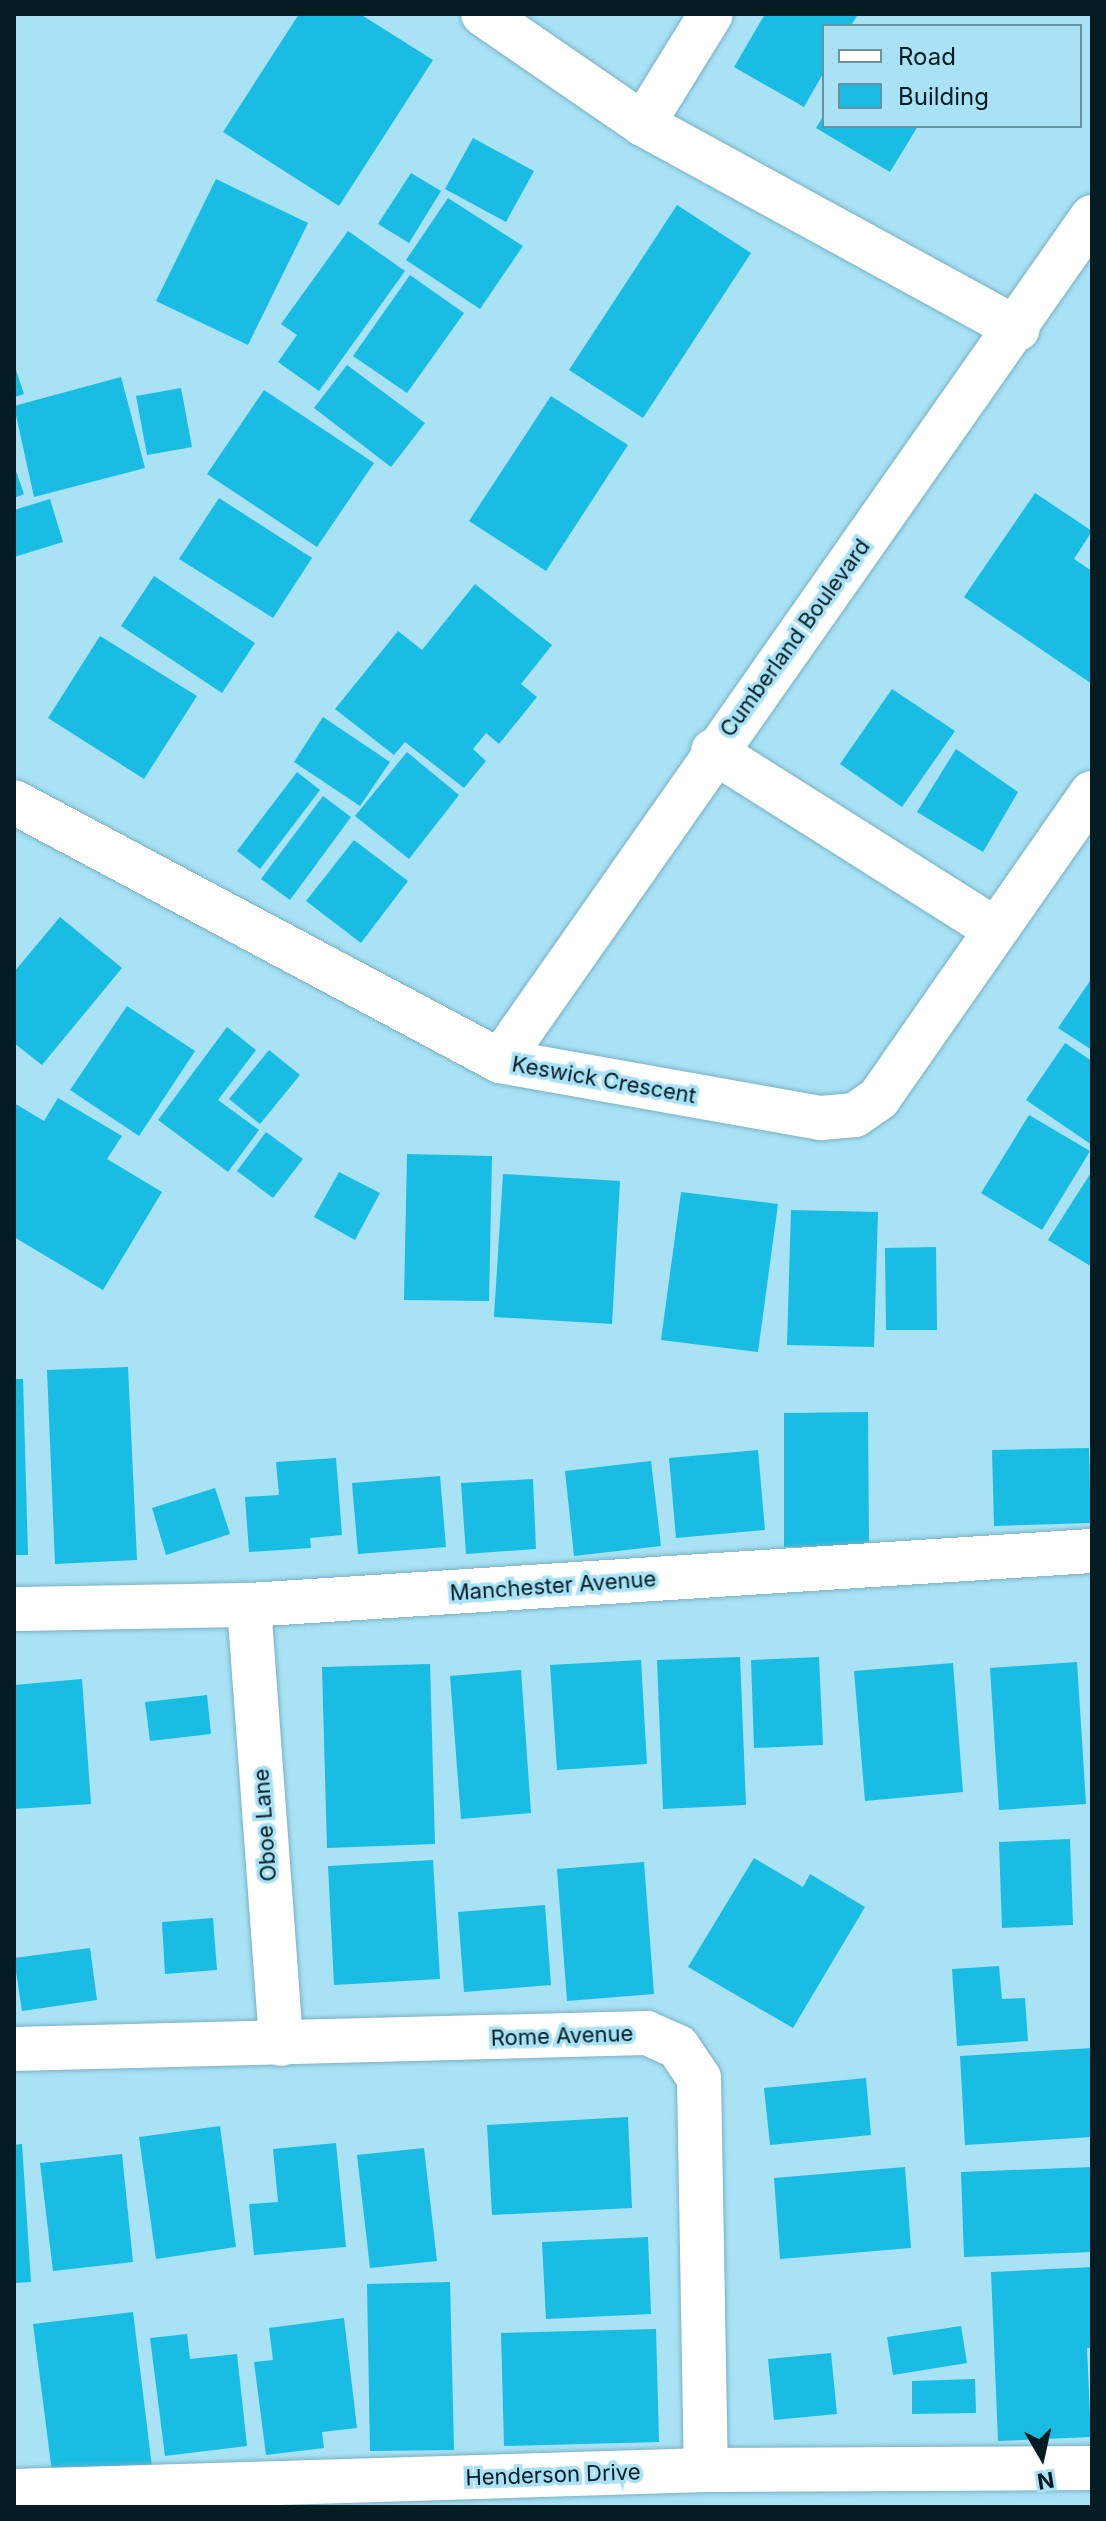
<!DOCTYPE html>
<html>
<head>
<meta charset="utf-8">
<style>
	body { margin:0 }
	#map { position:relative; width:1106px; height:2521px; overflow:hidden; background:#a9e2f5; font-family:Inter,sans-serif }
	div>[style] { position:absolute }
	.building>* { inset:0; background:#19bce3 }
	.roads { filter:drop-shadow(0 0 2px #79b1c4) drop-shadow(0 0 2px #79b1c4) }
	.minor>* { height:44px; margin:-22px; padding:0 22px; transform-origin:22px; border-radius:22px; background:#fff }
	span { translate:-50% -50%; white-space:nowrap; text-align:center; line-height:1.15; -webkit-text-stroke:7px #a9e2f5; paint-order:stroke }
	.street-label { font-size:22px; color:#051c22 }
	.frame { position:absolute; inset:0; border:16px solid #051c22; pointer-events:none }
	.legend { position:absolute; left:822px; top:24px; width:260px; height:104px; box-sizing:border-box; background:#a9e2f5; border:2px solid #6793a1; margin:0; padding:10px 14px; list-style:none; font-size:24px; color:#051c22 }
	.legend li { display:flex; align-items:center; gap:16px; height:40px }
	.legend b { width:40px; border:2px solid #6793a1 }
	.north { position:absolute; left:1002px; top:2417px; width:80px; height:80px; -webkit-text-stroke:6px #a9e2f5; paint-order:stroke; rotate:171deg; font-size:22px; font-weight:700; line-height:32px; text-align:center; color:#051c22 }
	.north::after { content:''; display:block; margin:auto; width:28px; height:36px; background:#051c22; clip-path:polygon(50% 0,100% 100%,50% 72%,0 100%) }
</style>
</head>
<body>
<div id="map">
	<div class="building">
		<div style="clip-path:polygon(299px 14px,360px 14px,433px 60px,339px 206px,223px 132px)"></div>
		<div style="clip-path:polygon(765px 14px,858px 14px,851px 26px,824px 26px,824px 72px,804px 107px,734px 67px)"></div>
		<div style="clip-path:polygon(824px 115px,824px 126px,918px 126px,890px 172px,816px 128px)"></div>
		<div style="clip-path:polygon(473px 138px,534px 171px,506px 222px,445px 189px)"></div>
		<div style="clip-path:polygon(411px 173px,441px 191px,409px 243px,378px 224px)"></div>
		<div style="clip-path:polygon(216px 179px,308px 223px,248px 345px,156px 301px)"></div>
		<div style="clip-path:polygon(448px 198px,523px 246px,480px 309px,406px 260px)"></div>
		<div style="clip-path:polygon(677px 205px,751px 253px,643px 418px,569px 370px)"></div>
		<div style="clip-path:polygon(348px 231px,405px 271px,319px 391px,278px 362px,297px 335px,281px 324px)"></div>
		<div style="clip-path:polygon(410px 275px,464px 313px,407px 393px,353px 356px)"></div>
		<div style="clip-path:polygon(14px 364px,24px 394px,14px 397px)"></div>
		<div style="clip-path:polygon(347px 365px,425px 423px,391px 467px,314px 408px)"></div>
		<div style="clip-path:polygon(121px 377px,145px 468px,34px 497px,14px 406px)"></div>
		<div style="clip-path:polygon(181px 388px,192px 447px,147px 455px,136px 396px)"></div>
		<div style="clip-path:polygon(264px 390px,374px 463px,317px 547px,207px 474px)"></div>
		<div style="clip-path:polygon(551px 396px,628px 445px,546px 571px,469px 521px)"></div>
		<div style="clip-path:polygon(14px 465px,24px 494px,14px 498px)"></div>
		<div style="clip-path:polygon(1035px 493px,1092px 531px,1074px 559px,1092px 571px,1092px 684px,964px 597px)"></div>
		<div style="clip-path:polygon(219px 498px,312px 558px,273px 618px,179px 559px)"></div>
		<div style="clip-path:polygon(50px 499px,63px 542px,14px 557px,14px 510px)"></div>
		<div style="clip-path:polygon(154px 576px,255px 643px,222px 693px,121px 626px)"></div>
		<div style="clip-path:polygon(475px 584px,552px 645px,521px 684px,537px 697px,499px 744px,486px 733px,473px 749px,486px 761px,464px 788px,405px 742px,394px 755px,335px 709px,398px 631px,422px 650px)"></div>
		<div style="clip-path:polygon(100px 636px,197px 696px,144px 779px,48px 718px)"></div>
		<div style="clip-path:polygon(892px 689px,955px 731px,902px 807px,840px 764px)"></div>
		<div style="clip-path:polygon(323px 717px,390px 762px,360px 806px,294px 762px)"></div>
		<div style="clip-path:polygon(956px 749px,1018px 792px,983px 852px,917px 812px)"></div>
		<div style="clip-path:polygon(407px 752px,459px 795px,409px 859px,355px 816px)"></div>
		<div style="clip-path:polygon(297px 772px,320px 790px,260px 869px,237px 851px)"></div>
		<div style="clip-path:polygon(323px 796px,351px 817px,290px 900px,261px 879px)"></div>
		<div style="clip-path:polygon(354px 840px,408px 881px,361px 943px,306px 901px)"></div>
		<div style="clip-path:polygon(60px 917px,122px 968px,42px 1065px,14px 1043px,14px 972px)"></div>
		<div style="clip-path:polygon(1092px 978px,1092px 1050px,1058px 1028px)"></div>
		<div style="clip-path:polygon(127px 1006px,195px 1051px,139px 1136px,70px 1090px)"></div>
		<div style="clip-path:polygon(227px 1027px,256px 1050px,218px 1100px,259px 1130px,228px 1172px,158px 1120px)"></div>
		<div style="clip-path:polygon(1065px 1043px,1092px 1061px,1092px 1145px,1026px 1100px)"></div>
		<div style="clip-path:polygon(269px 1050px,300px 1075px,260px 1124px,229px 1099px)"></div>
		<div style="clip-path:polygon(58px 1098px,122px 1136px,107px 1159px,162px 1192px,103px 1290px,14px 1237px,14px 1103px,44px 1121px)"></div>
		<div style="clip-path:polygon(1029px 1115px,1090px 1151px,1042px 1230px,981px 1193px)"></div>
		<div style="clip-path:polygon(266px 1132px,303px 1159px,273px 1198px,237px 1171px)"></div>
		<div style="clip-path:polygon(407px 1154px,492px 1156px,489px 1301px,404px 1300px)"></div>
		<div style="clip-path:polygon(1092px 1171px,1092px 1267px,1048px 1240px)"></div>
		<div style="clip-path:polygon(339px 1172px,380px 1193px,355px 1240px,314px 1217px)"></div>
		<div style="clip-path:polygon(503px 1174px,620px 1181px,612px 1324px,494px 1317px)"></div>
		<div style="clip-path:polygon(681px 1192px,778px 1204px,758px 1352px,661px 1340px)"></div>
		<div style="clip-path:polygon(791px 1210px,878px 1212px,874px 1347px,787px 1345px)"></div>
		<div style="clip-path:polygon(936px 1247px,937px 1330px,886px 1330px,885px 1248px)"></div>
		<div style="clip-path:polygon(128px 1367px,137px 1560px,55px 1564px,47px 1370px)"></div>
		<div style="clip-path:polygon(14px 1379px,23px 1379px,28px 1555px,14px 1555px)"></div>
		<div style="clip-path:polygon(868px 1412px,869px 1546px,784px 1547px,784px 1413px)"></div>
		<div style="clip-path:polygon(1089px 1448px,1091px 1523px,994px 1526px,992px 1450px)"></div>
		<div style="clip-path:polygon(758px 1450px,765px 1530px,676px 1538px,669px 1458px)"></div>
		<div style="clip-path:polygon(336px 1458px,342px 1535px,310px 1538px,311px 1548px,249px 1552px,245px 1497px,279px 1495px,276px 1462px)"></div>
		<div style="clip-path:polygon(651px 1461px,661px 1546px,574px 1556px,565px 1471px)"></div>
		<div style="clip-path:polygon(440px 1476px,446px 1547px,358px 1554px,352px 1483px)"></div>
		<div style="clip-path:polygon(533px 1479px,536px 1549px,466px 1554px,461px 1483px)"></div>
		<div style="clip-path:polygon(215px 1488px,230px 1534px,166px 1555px,152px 1508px)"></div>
		<div style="clip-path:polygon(740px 1657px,746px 1805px,663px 1809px,657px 1660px)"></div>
		<div style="clip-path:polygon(819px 1657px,823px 1745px,754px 1748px,751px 1660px)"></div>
		<div style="clip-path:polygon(641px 1660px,647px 1764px,557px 1770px,550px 1665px)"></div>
		<div style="clip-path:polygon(1077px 1662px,1086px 1804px,999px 1810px,990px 1668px)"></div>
		<div style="clip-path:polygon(953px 1663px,963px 1792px,865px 1801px,854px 1671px)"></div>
		<div style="clip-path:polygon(430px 1664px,435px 1844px,327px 1848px,322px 1667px)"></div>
		<div style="clip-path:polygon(521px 1670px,531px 1813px,461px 1819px,450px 1676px)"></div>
		<div style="clip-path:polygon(82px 1679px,91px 1804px,14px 1809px,14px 1685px)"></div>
		<div style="clip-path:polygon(207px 1695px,211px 1734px,150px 1741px,145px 1702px)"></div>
		<div style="clip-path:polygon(1070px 1839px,1073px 1925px,1002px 1928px,999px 1842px)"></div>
		<div style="clip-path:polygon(754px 1858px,803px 1887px,810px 1874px,865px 1907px,793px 2028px,688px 1967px)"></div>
		<div style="clip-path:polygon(433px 1860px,440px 1979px,334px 1985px,328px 1866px)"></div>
		<div style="clip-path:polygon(644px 1862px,654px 1994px,567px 2001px,557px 1869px)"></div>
		<div style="clip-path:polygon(545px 1905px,551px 1985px,464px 1992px,458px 1912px)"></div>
		<div style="clip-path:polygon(213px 1918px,217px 1970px,165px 1974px,162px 1922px)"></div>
		<div style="clip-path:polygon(90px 1948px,97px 2000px,22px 2011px,14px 1958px)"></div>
		<div style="clip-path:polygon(999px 1966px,1002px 1999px,1025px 1998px,1028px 2041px,957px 2046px,952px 1969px)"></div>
		<div style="clip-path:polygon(1092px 2048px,1092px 2137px,965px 2145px,960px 2056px)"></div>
		<div style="clip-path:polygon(866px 2078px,871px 2135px,770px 2145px,764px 2088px)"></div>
		<div style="clip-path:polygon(628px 2117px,632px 2208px,492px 2215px,487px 2125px)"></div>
		<div style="clip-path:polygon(220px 2126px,236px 2247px,156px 2259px,139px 2137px)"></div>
		<div style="clip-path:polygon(336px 2143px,346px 2247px,254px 2255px,249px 2204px,278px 2202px,273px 2149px)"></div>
		<div style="clip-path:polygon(22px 2144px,31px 2282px,14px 2283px,14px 2145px)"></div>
		<div style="clip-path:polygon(424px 2148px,437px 2261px,370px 2268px,357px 2155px)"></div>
		<div style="clip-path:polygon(122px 2154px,133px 2262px,53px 2271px,40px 2163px)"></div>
		<div style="clip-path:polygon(905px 2167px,911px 2248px,780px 2259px,774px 2178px)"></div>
		<div style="clip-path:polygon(1092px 2167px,1092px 2252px,964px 2257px,961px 2172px)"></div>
		<div style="clip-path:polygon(648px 2237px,651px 2314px,546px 2319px,542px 2242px)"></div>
		<div style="clip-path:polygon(1092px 2267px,1092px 2348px,1087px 2348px,1091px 2437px,998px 2441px,991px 2272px)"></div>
		<div style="clip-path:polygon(450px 2282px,454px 2450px,370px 2451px,367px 2284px)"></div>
		<div style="clip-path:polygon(133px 2312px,152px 2467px,53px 2480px,33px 2324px)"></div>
		<div style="clip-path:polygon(344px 2318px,357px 2428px,322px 2432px,324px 2448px,266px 2455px,254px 2362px,273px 2360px,269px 2328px)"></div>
		<div style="clip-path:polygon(961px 2326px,967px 2363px,893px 2375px,887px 2337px)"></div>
		<div style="clip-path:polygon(656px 2329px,659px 2442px,504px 2446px,501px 2333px)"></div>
		<div style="clip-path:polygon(187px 2334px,190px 2359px,237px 2354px,247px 2446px,165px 2456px,150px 2338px)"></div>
		<div style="clip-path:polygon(831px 2353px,837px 2414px,774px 2420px,768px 2359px)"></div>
		<div style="clip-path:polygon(975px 2379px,976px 2413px,912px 2414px,912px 2381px)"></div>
	</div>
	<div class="roads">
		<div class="minor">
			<div style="left:483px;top:14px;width:194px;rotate:34.5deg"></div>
			<div style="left:643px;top:124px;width:427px;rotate:28.7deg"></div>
			<div style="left:643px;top:124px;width:129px;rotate:-58.3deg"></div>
			<div style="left:713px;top:751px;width:333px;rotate:32.3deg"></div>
			<div style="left:14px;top:802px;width:551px;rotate:28.05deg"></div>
			<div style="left:500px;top:1061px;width:326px;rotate:10.1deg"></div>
			<div style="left:821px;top:1118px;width:34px;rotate:-5deg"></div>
			<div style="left:855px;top:1115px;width:29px;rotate:-35deg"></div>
			<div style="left:879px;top:1098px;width:372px;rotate:-55.1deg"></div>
			<div style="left:500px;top:1061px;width:1031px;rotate:-54.95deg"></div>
			<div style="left:249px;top:1605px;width:440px;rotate:85.8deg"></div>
			<div style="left:14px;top:1609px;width:235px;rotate:-1deg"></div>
			<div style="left:249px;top:1605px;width:845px;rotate:-3.67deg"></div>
			<div style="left:14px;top:2049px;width:633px;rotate:-1.45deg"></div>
			<div style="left:647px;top:2033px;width:34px;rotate:24deg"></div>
			<div style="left:678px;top:2047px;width:37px;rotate:56deg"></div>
			<div style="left:699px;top:2078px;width:392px;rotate:89deg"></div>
			<div style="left:14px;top:2491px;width:692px;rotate:-1.74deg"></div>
			<div style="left:706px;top:2470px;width:386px;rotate:-0.3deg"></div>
		</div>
	</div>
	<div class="street-label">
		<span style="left:795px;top:638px;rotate:-54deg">Cumberland Boulevard</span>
		<span style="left:604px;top:1080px;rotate:10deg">Keswick Crescent</span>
		<span style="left:553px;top:1586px;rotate:-4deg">Manchester Avenue</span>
		<span style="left:265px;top:1825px;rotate:-94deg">Oboe Lane</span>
		<span style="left:562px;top:2036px;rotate:-2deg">Rome Avenue</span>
		<span style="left:553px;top:2475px;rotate:-2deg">Henderson Drive</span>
	</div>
	<div class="frame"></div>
	<ul class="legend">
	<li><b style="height:10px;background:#fff"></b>Road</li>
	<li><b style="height:22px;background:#19bce3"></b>Building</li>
	</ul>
	<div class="north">N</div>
</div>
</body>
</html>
